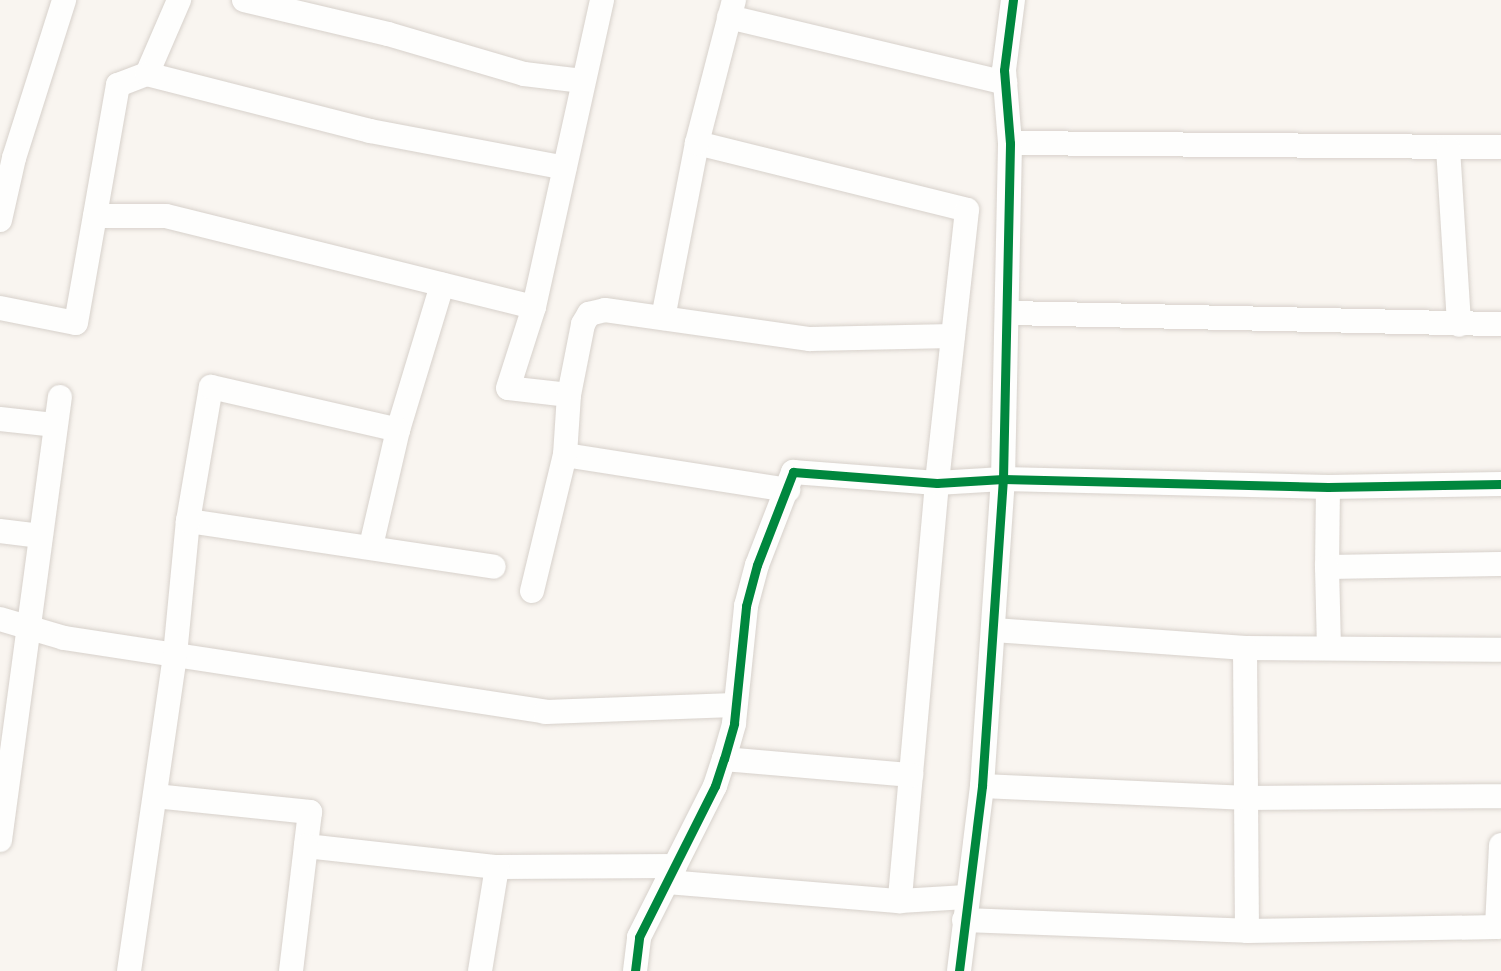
<!DOCTYPE html>
<html>
<head>
<meta charset="utf-8">
<style>
	body { margin:0 }
	#map { position:relative; width:1501px; height:971px; overflow:hidden; background:#f9f5f0; font-family:"PT Sans",sans-serif }
	div>[style] { position:absolute }
	.roads { filter:drop-shadow(0 0 2px #d7d1cb) drop-shadow(0 0 2px #d7d1cb) }
	.street>* { height:24px; margin:-12px; padding:0 12px; transform-origin:12px; border-radius:12px; background:#fefefd }
	.cycleway>* { height:9px; margin:-4.5px; padding:0 4.5px; transform-origin:4.5px; border-radius:4.5px; background:#00873e }
	span { translate:-50% -50%; white-space:nowrap; text-align:center; line-height:1.15; -webkit-text-stroke:4.5px #fffaf3; paint-order:stroke }
</style>
</head>
<body>
<div id="map">
	<div class="roads">
		<div class="street">
			<div style="left:244px;top:0;width:148px;rotate:13.3deg"></div>
			<div style="left:388px;top:34px;width:142px;rotate:16.4deg"></div>
			<div style="left:524px;top:74px;width:59px;rotate:6.8deg"></div>
			<div style="left:729px;top:17px;width:284px;rotate:13.4deg"></div>
			<div style="left:147px;top:74px;width:81px;rotate:-66.6deg"></div>
			<div style="left:697px;top:143px;width:278px;rotate:13.9deg"></div>
			<div style="left:967px;top:210px;width:275px;rotate:96.3deg"></div>
			<div style="left:937px;top:483px;width:420px;rotate:95.1deg"></div>
			<div style="left:1010px;top:143px;width:491px;rotate:0.5deg"></div>
			<div style="left:1448px;top:148px;width:177px;rotate:86.4deg"></div>
			<div style="left:95px;top:216px;width:71px"></div>
			<div style="left:166px;top:216px;width:379px;rotate:13.9deg"></div>
			<div style="left:0;top:220px;width:64px;rotate:-77.3deg"></div>
			<div style="left:14px;top:158px;width:166px;rotate:-72.4deg"></div>
			<div style="left:0;top:308px;width:77px;rotate:11.2deg"></div>
			<div style="left:76px;top:323px;width:242px;rotate:-80deg"></div>
			<div style="left:118px;top:85px;width:31px;rotate:-21deg"></div>
			<div style="left:147px;top:74px;width:230px;rotate:14.3deg"></div>
			<div style="left:370px;top:131px;width:198px;rotate:10.7deg"></div>
			<div style="left:1010px;top:313px;width:491px;rotate:1.3deg"></div>
			<div style="left:663px;top:318px;width:178px;rotate:-79deg"></div>
			<div style="left:697px;top:143px;width:148px;rotate:-75.5deg"></div>
			<div style="left:569px;top:395px;width:61px;rotate:-173.5deg"></div>
			<div style="left:508px;top:388px;width:85px;rotate:-72.2deg"></div>
			<div style="left:534px;top:307px;width:314px;rotate:-77.5deg"></div>
			<div style="left:0;top:419px;width:54px;rotate:6.3deg"></div>
			<div style="left:565px;top:455px;width:226px;rotate:8.9deg"></div>
			<div style="left:1328px;top:487px;width:80px;rotate:90.7deg"></div>
			<div style="left:1327px;top:567px;width:174px;rotate:-1deg"></div>
			<div style="left:188px;top:521px;width:309px;rotate:8.5deg"></div>
			<div style="left:0;top:531px;width:39px;rotate:7deg"></div>
			<div style="left:371px;top:546px;width:119px;rotate:-76.9deg"></div>
			<div style="left:398px;top:430px;width:152px;rotate:-73.1deg"></div>
			<div style="left:1327px;top:567px;width:81px;rotate:88.6deg"></div>
			<div style="left:532px;top:591px;width:140px;rotate:-76.4deg"></div>
			<div style="left:565px;top:455px;width:60px;rotate:-86.2deg"></div>
			<div style="left:569px;top:395px;width:72px;rotate:-78.8deg"></div>
			<div style="left:583px;top:324px;width:12px;rotate:-59deg"></div>
			<div style="left:589px;top:314px;width:16px;rotate:-14deg"></div>
			<div style="left:605px;top:310px;width:207px;rotate:8.1deg"></div>
			<div style="left:810px;top:339px;width:143px;rotate:-1.2deg"></div>
			<div style="left:0;top:619px;width:67px;rotate:16.5deg"></div>
			<div style="left:64px;top:638px;width:487px;rotate:8.7deg"></div>
			<div style="left:545px;top:712px;width:190px;rotate:-2.1deg"></div>
			<div style="left:994px;top:630px;width:252px;rotate:4.1deg"></div>
			<div style="left:1245px;top:648px;width:256px;rotate:0.4deg"></div>
			<div style="left:1245px;top:648px;width:283px;rotate:89.6deg"></div>
			<div style="left:724px;top:759px;width:188px;rotate:4.9deg"></div>
			<div style="left:982px;top:786px;width:261px;rotate:2.6deg"></div>
			<div style="left:1243px;top:798px;width:258px;rotate:-0.4deg"></div>
			<div style="left:155px;top:796px;width:156px;rotate:5.9deg"></div>
			<div style="left:310px;top:812px;width:34px;rotate:97deg"></div>
			<div style="left:306px;top:846px;width:192px;rotate:6.3deg"></div>
			<div style="left:497px;top:867px;width:178px;rotate:-0.3deg"></div>
			<div style="left:0;top:840px;width:447px;rotate:-82.3deg"></div>
			<div style="left:667px;top:882px;width:234px;rotate:4.7deg"></div>
			<div style="left:900px;top:901px;width:66px;rotate:-3.5deg"></div>
			<div style="left:964px;top:920px;width:283px;rotate:2.2deg"></div>
			<div style="left:1247px;top:931px;width:250px;rotate:-0.9deg"></div>
			<div style="left:1497px;top:927px;width:82px;rotate:-87.2deg"></div>
			<div style="left:129px;top:971px;width:319px;rotate:-81.7deg"></div>
			<div style="left:175px;top:655px;width:135px;rotate:-84.5deg"></div>
			<div style="left:188px;top:521px;width:136px;rotate:-80.3deg"></div>
			<div style="left:211px;top:387px;width:192px;rotate:12.9deg"></div>
			<div style="left:291px;top:971px;width:126px;rotate:-83.2deg"></div>
			<div style="left:480px;top:971px;width:105px;rotate:-80.7deg"></div>
			<div style="left:635px;top:971px;width:34px;rotate:-83deg"></div>
			<div style="left:639px;top:937px;width:169px;rotate:-63.3deg"></div>
			<div style="left:715px;top:786px;width:28px;rotate:-72deg"></div>
			<div style="left:724px;top:759px;width:37px;rotate:-74deg"></div>
			<div style="left:734px;top:723px;width:118px;rotate:-84.1deg"></div>
			<div style="left:746px;top:606px;width:42px;rotate:-75deg"></div>
			<div style="left:757px;top:565px;width:100px;rotate:-68.8deg"></div>
			<div style="left:793px;top:472px;width:144px;rotate:4.4deg"></div>
			<div style="left:937px;top:483px;width:66px;rotate:-3.5deg"></div>
			<div style="left:1003px;top:479px;width:325px;rotate:1.4deg"></div>
			<div style="left:1328px;top:487px;width:173px;rotate:-1deg"></div>
			<div style="left:959px;top:971px;width:186px;rotate:-82.9deg"></div>
			<div style="left:982px;top:786px;width:308px;rotate:-86.1deg"></div>
			<div style="left:1003px;top:479px;width:336px;rotate:-88.8deg"></div>
			<div style="left:1010px;top:143px;width:73px;rotate:-94.7deg"></div>
			<div style="left:1004px;top:70px;width:71px;rotate:-82.7deg"></div>
		</div>
	</div>
	<div class="cycleway">
		<div style="left:635px;top:971px;width:34px;rotate:-83deg"></div>
		<div style="left:639px;top:937px;width:169px;rotate:-63.3deg"></div>
		<div style="left:715px;top:786px;width:28px;rotate:-72deg"></div>
		<div style="left:724px;top:759px;width:37px;rotate:-74deg"></div>
		<div style="left:734px;top:723px;width:118px;rotate:-84.1deg"></div>
		<div style="left:746px;top:606px;width:42px;rotate:-75deg"></div>
		<div style="left:757px;top:565px;width:100px;rotate:-68.8deg"></div>
		<div style="left:793px;top:472px;width:144px;rotate:4.4deg"></div>
		<div style="left:937px;top:483px;width:66px;rotate:-3.5deg"></div>
		<div style="left:1003px;top:479px;width:325px;rotate:1.4deg"></div>
		<div style="left:1328px;top:487px;width:173px;rotate:-1deg"></div>
		<div style="left:959px;top:971px;width:186px;rotate:-82.9deg"></div>
		<div style="left:982px;top:786px;width:308px;rotate:-86.1deg"></div>
		<div style="left:1003px;top:479px;width:336px;rotate:-88.8deg"></div>
		<div style="left:1010px;top:143px;width:73px;rotate:-94.7deg"></div>
		<div style="left:1004px;top:70px;width:71px;rotate:-82.7deg"></div>
	</div>
</div>
</body>
</html>
